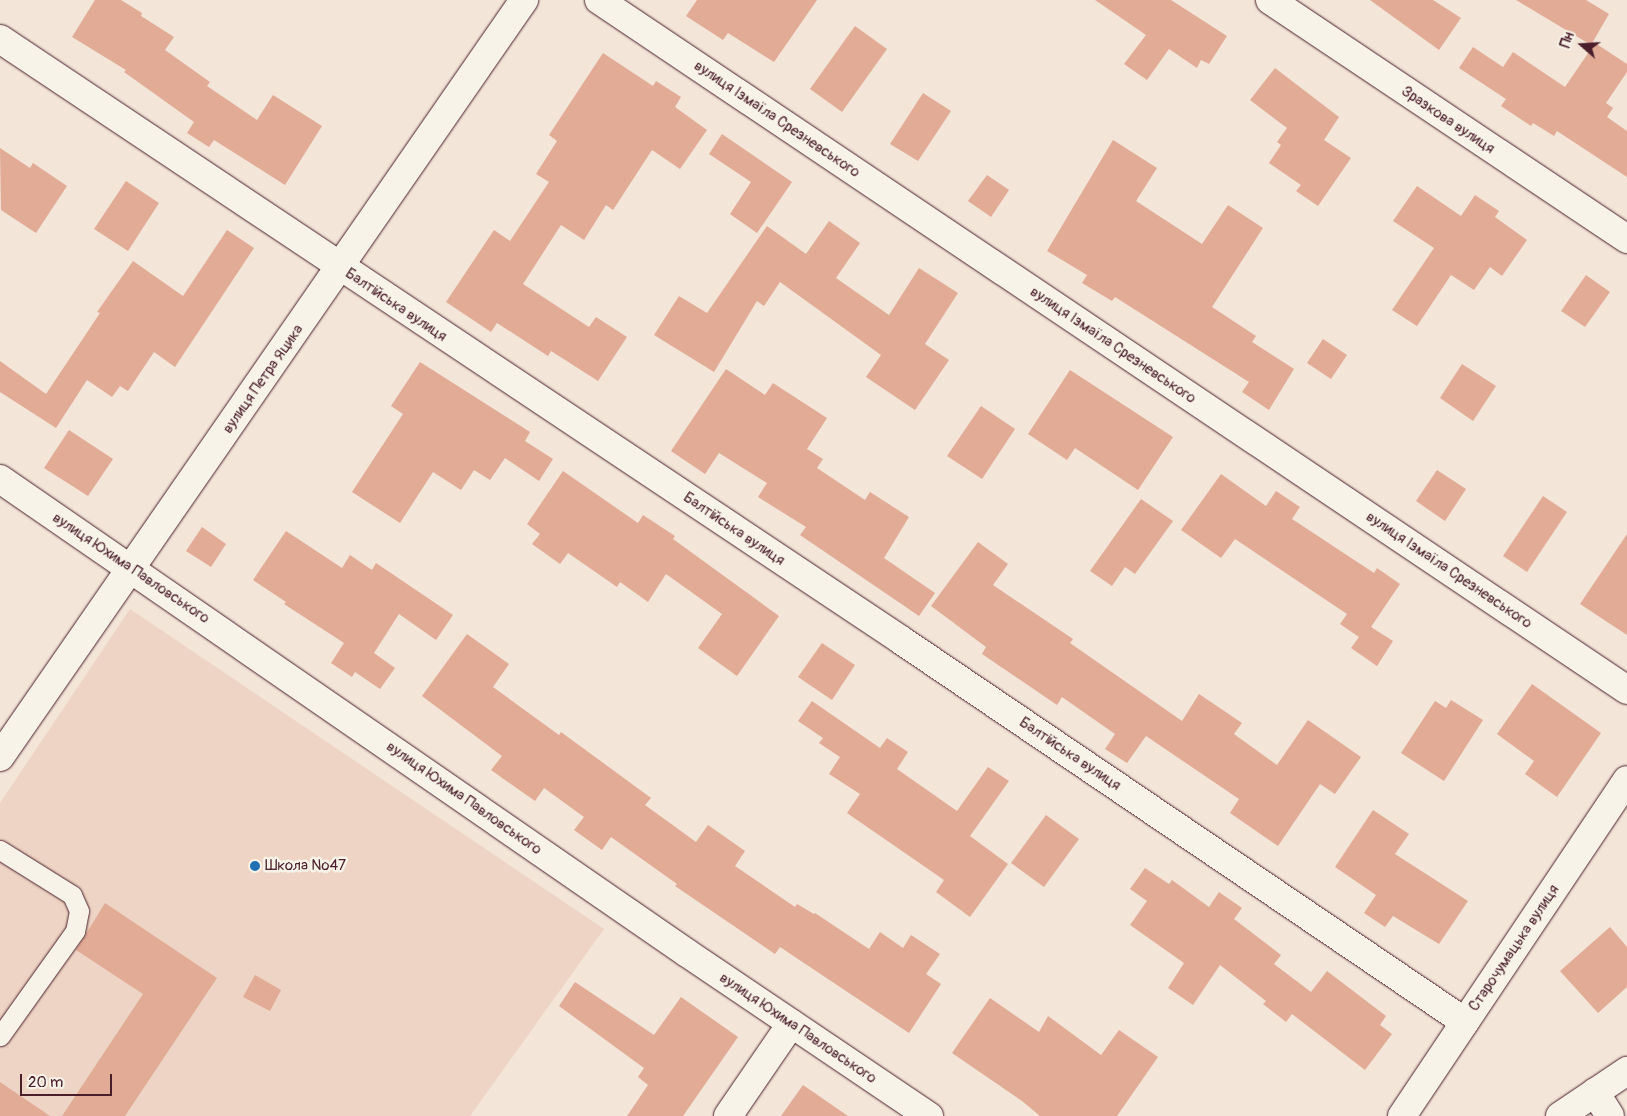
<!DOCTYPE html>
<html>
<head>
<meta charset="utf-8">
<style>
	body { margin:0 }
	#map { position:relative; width:1627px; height:1116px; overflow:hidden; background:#f3e5d8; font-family:Pangolin,sans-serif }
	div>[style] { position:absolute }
	.built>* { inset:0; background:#eed4c4 }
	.building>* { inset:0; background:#e1ab96 }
	.roads { filter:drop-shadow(0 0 1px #4a1f2b) drop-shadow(0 0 1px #4a1f2b) }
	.lane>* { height:19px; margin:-9.5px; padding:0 9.5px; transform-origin:9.5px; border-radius:9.5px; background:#f7f3e8 }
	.street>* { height:28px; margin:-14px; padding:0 14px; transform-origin:14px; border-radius:14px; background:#f7f3e8 }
	.secondary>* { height:28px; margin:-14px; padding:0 14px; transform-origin:14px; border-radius:14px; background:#f7f3e8 }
	.dots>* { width:14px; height:14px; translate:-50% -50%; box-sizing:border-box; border:2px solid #f7f3e8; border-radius:50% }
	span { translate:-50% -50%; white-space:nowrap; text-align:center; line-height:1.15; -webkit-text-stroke:5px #f7f3e8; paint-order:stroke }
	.street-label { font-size:15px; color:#4a1f2b }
	.poi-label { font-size:15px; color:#4a1f2b }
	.left { translate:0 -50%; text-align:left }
	.north { position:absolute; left:1557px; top:20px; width:50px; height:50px; -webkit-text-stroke:4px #f7f3e8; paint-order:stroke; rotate:289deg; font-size:14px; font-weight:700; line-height:20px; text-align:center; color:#4a1f2b }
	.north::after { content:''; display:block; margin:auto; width:18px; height:22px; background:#4a1f2b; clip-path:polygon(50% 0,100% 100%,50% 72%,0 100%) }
	.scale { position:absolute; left:20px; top:1074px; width:92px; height:22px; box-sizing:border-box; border:2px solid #4a1f2b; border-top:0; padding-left:6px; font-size:15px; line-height:18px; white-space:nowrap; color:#4a1f2b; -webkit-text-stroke:4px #f7f3e8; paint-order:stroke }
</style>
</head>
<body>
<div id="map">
	<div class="built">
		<div style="clip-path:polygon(130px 609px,604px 929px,470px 1116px,0 1116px,0 803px)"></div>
	</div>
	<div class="building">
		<div style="clip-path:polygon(95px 0,121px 0,142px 13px,141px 16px,174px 37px,165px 50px,210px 82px,207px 86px,257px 120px,273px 95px,322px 126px,285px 185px,214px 140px,209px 147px,187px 133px,194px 122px,124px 72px,126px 70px,72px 37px)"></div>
		<div style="clip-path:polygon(697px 0,817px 0,774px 62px,728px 33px,723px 40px,686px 16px)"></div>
		<div style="clip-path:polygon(1095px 0,1171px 0,1227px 36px,1209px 64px,1201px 60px,1197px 68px,1169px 49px,1147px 80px,1124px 64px,1146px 35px)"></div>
		<div style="clip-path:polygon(1370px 0,1433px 0,1461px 18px,1439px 50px)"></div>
		<div style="clip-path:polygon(1516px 0,1586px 0,1609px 14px,1591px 45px)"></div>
		<div style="clip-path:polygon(855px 26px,887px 49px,842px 112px,810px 89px)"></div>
		<div style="clip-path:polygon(1595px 43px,1627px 64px,1627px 72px,1606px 103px,1613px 108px,1607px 117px,1627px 131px,1627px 177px,1557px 131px,1554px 136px,1533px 123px,1531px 126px,1501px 106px,1506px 99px,1459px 68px,1473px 47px,1503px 67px,1513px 52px,1565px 87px)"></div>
		<div style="clip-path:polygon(603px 53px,653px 86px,656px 81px,681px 97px,675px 107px,707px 130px,680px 169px,652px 150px,613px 210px,606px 205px,584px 240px,561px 225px,523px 284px,589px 327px,596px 317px,627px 337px,598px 381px,551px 351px,548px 356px,497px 323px,491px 332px,446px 302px,494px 230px,510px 241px,549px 182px,536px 174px,557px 141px,549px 135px)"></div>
		<div style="clip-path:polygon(1275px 68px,1339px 117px,1324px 140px,1351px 158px,1318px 206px,1296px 191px,1301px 185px,1269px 163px,1281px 145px,1277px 142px,1287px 128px,1250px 100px)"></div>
		<div style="clip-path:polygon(923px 93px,951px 111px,918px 161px,890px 144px)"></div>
		<div style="clip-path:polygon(722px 134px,792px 182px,757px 233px,730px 214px,751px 182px,709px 154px)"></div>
		<div style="clip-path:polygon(1113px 140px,1157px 168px,1136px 201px,1202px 244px,1228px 205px,1263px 228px,1212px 307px,1256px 336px,1252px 342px,1294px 369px,1269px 410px,1242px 392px,1249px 382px,1115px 297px,1112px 301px,1082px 283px,1087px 275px,1047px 251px)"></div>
		<div style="clip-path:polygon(0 148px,30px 168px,33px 163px,67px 186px,36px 233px,1px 210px)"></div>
		<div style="clip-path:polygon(987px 175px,1009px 190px,991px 217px,968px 201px)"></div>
		<div style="clip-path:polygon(126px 181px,159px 203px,128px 251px,94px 229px)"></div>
		<div style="clip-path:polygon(1417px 186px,1461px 216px,1475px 195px,1499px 211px,1495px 217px,1527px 240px,1502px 276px,1490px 267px,1474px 290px,1451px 275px,1417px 326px,1392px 310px,1434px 248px,1393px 221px)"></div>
		<div style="clip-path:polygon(829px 221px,860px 243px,836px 278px,889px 315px,919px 268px,958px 293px,925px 344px,949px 360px,915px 410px,866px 377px,881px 355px,780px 282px,764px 306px,757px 301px,714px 372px,654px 335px,679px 296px,707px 313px,767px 226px,806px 254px)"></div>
		<div style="clip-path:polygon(227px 230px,254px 248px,175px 367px,154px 352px,128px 391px,120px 386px,112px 397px,87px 380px,56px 428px,0 392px,0 361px,46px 394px,100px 313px,97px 312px,133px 261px,183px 296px)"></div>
		<div style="clip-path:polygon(1586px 275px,1610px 292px,1585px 327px,1561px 311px)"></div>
		<div style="clip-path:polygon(1323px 339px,1347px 355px,1331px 379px,1307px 363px)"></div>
		<div style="clip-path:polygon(420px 362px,530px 432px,525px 441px,553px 459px,539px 481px,505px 458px,490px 480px,474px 470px,461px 490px,433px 472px,400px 523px,352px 492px,403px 414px,391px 406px)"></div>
		<div style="clip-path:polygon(1462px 364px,1496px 386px,1473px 421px,1440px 398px)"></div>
		<div style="clip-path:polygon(726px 369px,765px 395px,773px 383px,827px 418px,807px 449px,823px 459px,817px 468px,865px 500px,870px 492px,909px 517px,884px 558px,935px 593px,919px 616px,800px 535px,806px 527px,758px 497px,767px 483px,719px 453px,705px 474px,671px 451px)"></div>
		<div style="clip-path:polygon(1070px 370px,1173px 437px,1138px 490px,1075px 448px,1067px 460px,1028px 434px)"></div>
		<div style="clip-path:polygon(981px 406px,1015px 429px,982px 479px,947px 456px)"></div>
		<div style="clip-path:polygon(69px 430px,113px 459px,88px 496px,44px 468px)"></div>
		<div style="clip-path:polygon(1437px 470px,1466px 489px,1445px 521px,1416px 501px)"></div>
		<div style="clip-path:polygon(563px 471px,638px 523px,643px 515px,675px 536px,673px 539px,779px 616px,737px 676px,698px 648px,722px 614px,666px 574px,648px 602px,620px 582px,617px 587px,568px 553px,560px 564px,532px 544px,540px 534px,527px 524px)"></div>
		<div style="clip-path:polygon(1221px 474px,1266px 506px,1276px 491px,1300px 507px,1292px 519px,1374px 573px,1377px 568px,1400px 584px,1371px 627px,1393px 641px,1377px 666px,1351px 648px,1359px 637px,1340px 624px,1347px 614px,1235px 539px,1221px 558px,1181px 530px)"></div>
		<div style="clip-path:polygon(1543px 496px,1567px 512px,1527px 572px,1503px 556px)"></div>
		<div style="clip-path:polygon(1141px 499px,1173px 521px,1135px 574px,1125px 567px,1112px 586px,1090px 571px)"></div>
		<div style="clip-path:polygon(202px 527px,226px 544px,211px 567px,186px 551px)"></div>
		<div style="clip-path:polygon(286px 531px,342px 568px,350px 555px,372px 570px,376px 563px,453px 615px,436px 640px,399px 614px,374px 653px,395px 668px,380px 689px,355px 672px,352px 677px,331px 663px,344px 643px,284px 604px,286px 602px,253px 580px)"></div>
		<div style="clip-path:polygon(1627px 534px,1627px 635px,1580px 604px)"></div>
		<div style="clip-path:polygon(978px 542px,1008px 564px,993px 585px,1073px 639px,1070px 643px,1182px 721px,1199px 694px,1242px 723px,1234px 734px,1277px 765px,1308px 720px,1361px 757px,1335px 794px,1320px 784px,1278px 846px,1230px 813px,1239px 799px,1146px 736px,1127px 763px,1105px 749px,1115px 734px,1062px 697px,1057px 705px,982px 654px,986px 647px,931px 606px)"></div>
		<div style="clip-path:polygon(467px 634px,509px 664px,493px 687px,559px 735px,561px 732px,651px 798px,645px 805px,696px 842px,708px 825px,745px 851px,735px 866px,795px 907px,797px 904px,814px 914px,815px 913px,869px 949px,880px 932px,903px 948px,911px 935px,940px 954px,926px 974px,941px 984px,909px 1033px,780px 947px,775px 954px,675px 886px,677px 884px,611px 837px,602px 850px,574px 830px,584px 817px,544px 788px,535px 801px,491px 770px,502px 756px,422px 696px)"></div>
		<div style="clip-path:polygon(822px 643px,855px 665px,832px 700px,798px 677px)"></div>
		<div style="clip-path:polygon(1532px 684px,1601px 733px,1557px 797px,1525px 774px,1534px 761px,1497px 734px)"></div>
		<div style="clip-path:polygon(1451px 700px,1483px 720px,1444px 781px,1401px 753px,1435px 701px,1446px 708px)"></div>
		<div style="clip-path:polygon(812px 701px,880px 748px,887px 738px,908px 752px,897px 769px,957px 811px,988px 767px,1009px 781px,970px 836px,1008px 864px,970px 917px,936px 892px,944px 880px,847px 813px,860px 794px,829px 774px,840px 757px,819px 743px,823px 738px,798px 721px)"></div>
		<div style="clip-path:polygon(1373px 810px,1409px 834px,1395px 854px,1468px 901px,1439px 944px,1393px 916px,1385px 927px,1364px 913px,1376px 895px,1335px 867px)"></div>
		<div style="clip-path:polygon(1046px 815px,1079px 839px,1044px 887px,1011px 863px)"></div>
		<div style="clip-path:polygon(1145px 868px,1169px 884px,1172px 880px,1209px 907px,1219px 892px,1242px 908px,1234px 919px,1281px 955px,1274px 964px,1311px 992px,1327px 971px,1386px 1016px,1380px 1025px,1392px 1034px,1365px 1070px,1292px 1014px,1286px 1022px,1263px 1004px,1266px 1001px,1220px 965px,1193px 1005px,1168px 988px,1184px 963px,1130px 925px,1147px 901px,1130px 889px)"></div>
		<div style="clip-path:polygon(105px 903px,217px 978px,125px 1116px,62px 1116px,143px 994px,76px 950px)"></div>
		<div style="clip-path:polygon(1610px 927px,1627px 947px,1627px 987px,1598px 1013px,1560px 971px)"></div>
		<div style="clip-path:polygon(255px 975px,281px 990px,270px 1011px,243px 997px)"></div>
		<div style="clip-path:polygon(575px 982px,654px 1035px,681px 997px,738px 1037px,683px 1116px,627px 1116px,648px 1085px,638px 1077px,644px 1068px,559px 1006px)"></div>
		<div style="clip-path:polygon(990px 998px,1039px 1032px,1048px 1016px,1101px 1055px,1119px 1030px,1158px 1057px,1117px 1116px,1040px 1116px,1022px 1101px,952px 1053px)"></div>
		<div style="clip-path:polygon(0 1082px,50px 1116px,0 1116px)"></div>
		<div style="clip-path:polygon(803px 1085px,848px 1116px,781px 1116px)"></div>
	</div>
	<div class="roads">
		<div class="lane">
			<div style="left:0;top:850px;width:85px;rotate:32deg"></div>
			<div style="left:72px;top:895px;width:17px;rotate:66deg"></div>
			<div style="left:79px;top:911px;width:20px;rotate:101deg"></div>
			<div style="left:75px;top:931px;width:129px;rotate:125.5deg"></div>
		</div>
		<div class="street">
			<div style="left:599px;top:0;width:1238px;rotate:33.87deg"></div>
			<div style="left:0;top:39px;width:1083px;rotate:33.7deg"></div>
			<div style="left:901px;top:640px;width:681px;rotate:34.11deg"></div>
			<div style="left:0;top:479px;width:835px;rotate:34.6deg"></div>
			<div style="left:687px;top:953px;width:292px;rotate:34deg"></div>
			<div style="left:1595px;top:1092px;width:28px;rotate:58deg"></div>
			<div style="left:728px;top:1116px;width:112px;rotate:-55.6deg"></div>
			<div style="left:1560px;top:1116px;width:81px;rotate:-33.9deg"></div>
		</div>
		<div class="secondary">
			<div style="left:1270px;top:0;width:430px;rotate:33.8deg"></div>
			<div style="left:0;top:757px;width:921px;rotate:-55.31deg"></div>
			<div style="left:1402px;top:1116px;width:404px;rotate:-56.2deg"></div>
		</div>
	</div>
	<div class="dots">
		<div style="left:255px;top:866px;background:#1f6fb2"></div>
	</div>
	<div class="street-label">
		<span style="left:777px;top:119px;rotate:34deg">вулиця Ізмаїла Срезневського</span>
		<span style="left:1448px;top:120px;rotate:34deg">Зразкова вулиця</span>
		<span style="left:396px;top:305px;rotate:34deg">Балтійська вулиця</span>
		<span style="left:1113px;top:345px;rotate:34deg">вулиця Ізмаїла Срезневського</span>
		<span style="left:263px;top:379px;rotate:-55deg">вулиця Петра Яцика</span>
		<span style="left:734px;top:529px;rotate:34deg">Балтійська вулиця</span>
		<span style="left:131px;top:568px;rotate:34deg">вулиця Юхима Павловського</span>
		<span style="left:1449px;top:570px;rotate:34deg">вулиця Ізмаїла Срезневського</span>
		<span style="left:1070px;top:754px;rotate:34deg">Балтійська вулиця</span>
		<span style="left:464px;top:798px;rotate:35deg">вулиця Юхима Павловського</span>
		<span style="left:1514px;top:948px;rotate:-56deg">Старочумацька вулиця</span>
		<span style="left:798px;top:1028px;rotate:34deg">вулиця Юхима Павловського</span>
	</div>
	<div class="poi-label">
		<span class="left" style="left:265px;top:866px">Школа №47</span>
	</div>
	<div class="north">Пн</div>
	<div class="scale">20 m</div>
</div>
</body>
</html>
